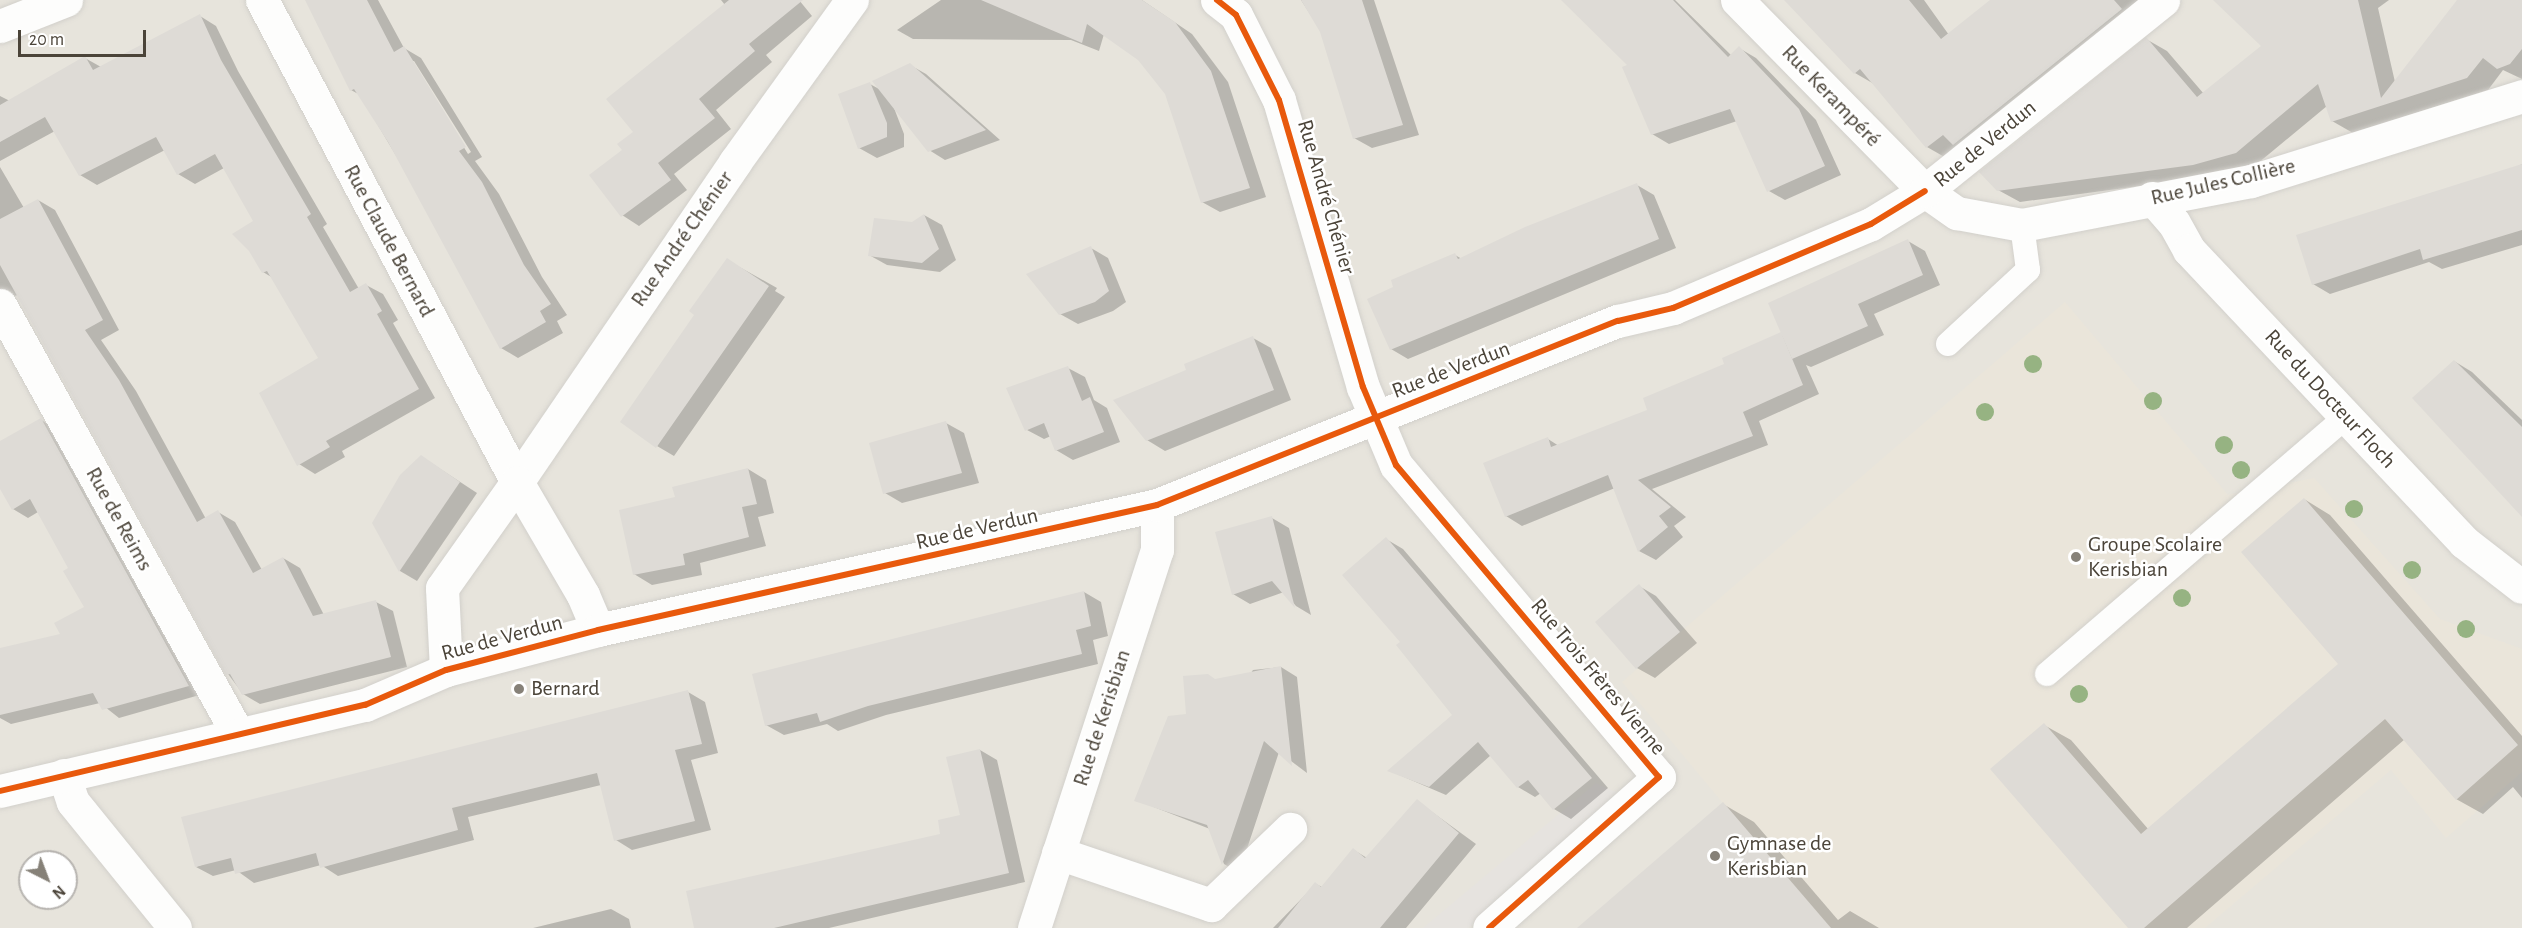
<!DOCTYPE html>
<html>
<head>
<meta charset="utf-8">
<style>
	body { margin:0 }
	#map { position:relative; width:2522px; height:928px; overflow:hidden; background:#f4f2ee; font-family:"Alegreya Sans",sans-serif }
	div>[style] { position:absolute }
	.residential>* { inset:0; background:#e7e4dc }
	.education>* { inset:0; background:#eae5da }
	.parking>* { inset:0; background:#e6e3df }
	.shadow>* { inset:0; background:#0003 }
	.building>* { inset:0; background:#dedbd6 }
	.roads { filter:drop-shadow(0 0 2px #d2d0cb) drop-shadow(0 0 2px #d2d0cb) }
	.service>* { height:24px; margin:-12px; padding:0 12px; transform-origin:12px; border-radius:12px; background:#fdfdfc }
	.minor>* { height:33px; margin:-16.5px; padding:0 16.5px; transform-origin:16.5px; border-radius:16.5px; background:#fdfdfc }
	.tertiary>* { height:33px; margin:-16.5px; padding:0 16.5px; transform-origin:16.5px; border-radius:16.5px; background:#fdfdfc }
	.cycleway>* { height:6px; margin:-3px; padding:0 3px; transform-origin:3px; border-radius:3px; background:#e8590c }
	.trees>* { width:18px; height:18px; margin:-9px; border-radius:50%; background:#96b382 }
	.dots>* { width:16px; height:16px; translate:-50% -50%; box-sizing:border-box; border:3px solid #fff; border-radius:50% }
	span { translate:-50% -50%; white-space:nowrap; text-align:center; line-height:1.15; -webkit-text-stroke:5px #fff; paint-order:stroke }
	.street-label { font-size:22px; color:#4b4439 }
	.poi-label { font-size:22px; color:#4b4439 }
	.left { translate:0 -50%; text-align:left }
	.north { position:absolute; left:18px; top:850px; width:60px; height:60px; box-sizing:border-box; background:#fff; border:2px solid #b7b4b0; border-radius:50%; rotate:138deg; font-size:16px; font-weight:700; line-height:24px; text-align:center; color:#4b4439 }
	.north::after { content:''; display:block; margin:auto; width:21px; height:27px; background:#868178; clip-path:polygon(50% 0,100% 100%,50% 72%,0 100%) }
	.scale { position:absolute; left:18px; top:30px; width:128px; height:27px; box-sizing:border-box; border:3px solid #4b4439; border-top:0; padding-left:8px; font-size:18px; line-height:21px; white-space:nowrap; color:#4b4439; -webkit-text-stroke:4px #fff; paint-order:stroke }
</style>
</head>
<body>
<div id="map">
	<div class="residential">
		<div style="clip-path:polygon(evenodd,0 0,2522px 0,2522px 928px,0 928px,0 0,30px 862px,66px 862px,66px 898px,30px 898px,30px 862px)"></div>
	</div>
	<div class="education">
		<div style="clip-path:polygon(2065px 302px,2228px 495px,2314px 478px,2440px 619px,2522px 649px,2522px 772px,2446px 838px,2391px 770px,2205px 928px,1827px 928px,1622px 682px)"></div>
	</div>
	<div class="parking">
		<div style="clip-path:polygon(1596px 783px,1623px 795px,1469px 928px,1423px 928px)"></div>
	</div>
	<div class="shadow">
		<div style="clip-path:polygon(evenodd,307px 0,378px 0,404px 48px,421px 58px,482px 157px,475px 161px,499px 194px,542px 277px,567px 315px,557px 321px,563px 333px,518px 358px,501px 348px,423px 201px,360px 95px,351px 90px,307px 0,411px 61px,414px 61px,471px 152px,468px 154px,411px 61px)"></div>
		<div style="clip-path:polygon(721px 0,799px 0,812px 16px,766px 55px,772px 62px,716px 110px,731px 129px,674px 174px,687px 190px,639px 226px,622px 215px,624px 150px,725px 5px)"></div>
		<div style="clip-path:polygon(941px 0,1142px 0,1192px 34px,1228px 82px,1266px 197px,1220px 212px,1202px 202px,1166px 94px,1139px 59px,1104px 34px,1099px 51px,1071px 40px,913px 39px,897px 30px)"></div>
		<div style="clip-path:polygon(1301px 0,1374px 0,1419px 135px,1372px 148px,1354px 138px,1321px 31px)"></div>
		<div style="clip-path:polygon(1563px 0,1675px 0,1732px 56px,1739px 48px,1756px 58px,1816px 120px,1841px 175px,1785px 200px,1769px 191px,1737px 121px,1669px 144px,1652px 134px,1630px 66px)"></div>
		<div style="clip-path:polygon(1786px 0,1924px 0,1949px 35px,2015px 0,2143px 0,1948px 159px,1927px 147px,1874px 84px,1855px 73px)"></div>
		<div style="clip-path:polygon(2215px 0,2389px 0,2378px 8px,2395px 82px,2459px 0,2522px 0,2522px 79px,2503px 70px,2488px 90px,2353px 133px,2332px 121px,2327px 106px,2257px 164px,2214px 176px,2020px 202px,1998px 190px,2146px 39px,2167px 51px,2204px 94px,2263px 46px)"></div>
		<div style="clip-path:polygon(200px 16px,216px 26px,238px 71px,327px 224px,323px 227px,359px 289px,366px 285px,383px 294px,398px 320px,393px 323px,435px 398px,342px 451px,345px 457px,315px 474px,299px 464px,320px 359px,273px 278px,263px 272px,255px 222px,224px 168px,195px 184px,178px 174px,165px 150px,97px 185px,80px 175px,55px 131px,0 161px,0 96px,10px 101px,85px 58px,101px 67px)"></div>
		<div style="clip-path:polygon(910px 65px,926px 74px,1000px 140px,945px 160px,929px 150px,894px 108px,904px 134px,904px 147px,877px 158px,859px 148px,870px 84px,879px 89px)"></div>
		<div style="clip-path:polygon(2522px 164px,2522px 245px,2442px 269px,2429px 262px,2330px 294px,2313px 284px)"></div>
		<div style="clip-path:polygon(0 167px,24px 208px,38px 200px,55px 210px,119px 330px,101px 340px,136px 391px,206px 519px,218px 512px,235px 522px,262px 570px,283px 558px,300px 568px,324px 615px,376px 602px,393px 611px,407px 667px,260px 704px,243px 694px,228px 674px,18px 295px,7px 298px,0 310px)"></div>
		<div style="clip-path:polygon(1637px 185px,1654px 195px,1676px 248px,1408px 359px,1391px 349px,1395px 288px,1455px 255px,1462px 259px)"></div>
		<div style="clip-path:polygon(924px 215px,942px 225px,956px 260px,940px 272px,887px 265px,869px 255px)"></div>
		<div style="clip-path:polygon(1908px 241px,1925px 251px,1940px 285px,1874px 314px,1884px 335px,1811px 367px,1806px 365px,1819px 394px,1759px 421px,1768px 445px,1652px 489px,1686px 517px,1674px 526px,1683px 537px,1656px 560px,1639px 551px,1615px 488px,1522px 526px,1506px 516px,1548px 439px,1559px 446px,1649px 411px,1783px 333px)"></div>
		<div style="clip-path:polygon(1091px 248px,1108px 258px,1126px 302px,1113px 311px,1078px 324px,1060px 314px)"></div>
		<div style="clip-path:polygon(727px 260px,777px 288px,775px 291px,785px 297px,674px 456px,657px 446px,696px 315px)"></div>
		<div style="clip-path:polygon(1253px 338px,1271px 348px,1291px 400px,1165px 451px,1147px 440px,1188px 371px)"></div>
		<div style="clip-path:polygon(2454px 361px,2472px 372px,2522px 420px,2522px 515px)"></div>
		<div style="clip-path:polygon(1068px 368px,1085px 377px,1094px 400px,1107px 408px,1120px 442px,1073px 460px,1056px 450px,1051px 436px,1044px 439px,1027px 430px)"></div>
		<div style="clip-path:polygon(41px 420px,57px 429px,203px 694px,119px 718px,100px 703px,11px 724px,0 718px,0 650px,62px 636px,86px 607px,70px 568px,38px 512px,28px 518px,13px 509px,0 486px,0 443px)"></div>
		<div style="clip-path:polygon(946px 423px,964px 433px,979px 483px,902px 503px,885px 493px)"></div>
		<div style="clip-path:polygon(422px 457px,477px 493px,417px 581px,400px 571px,374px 523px)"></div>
		<div style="clip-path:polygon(748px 469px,766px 480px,774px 513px,758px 517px,766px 546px,700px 563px,702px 575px,652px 585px,634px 574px,677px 498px)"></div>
		<div style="clip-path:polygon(2304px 499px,2330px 515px,2522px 736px,2522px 798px,2513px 787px,2483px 814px,2456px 799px,2405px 739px,2187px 928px,2130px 928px,2044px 725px,2071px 740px,2149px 830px,2340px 664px)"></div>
		<div style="clip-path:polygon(1272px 518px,1289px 528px,1311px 615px,1296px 606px,1284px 592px,1250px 604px,1233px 594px)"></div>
		<div style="clip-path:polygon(1386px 539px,1403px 549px,1608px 788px,1571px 819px,1554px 809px,1541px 793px,1535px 797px,1518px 787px,1491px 755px,1446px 795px,1390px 771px,1454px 716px)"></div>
		<div style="clip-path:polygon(1639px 586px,1656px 596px,1697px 643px,1655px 678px,1637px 668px,1597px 622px)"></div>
		<div style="clip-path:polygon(1084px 592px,1101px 602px,1108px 636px,1093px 640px,1098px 664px,886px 715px,838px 731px,827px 724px,784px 735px,766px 725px)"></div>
		<div style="clip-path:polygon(1281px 667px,1297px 677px,1307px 773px,1279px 752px,1239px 873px,1224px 864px,1210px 829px,1136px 800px,1188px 715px,1218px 681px,1248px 677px,1253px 670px)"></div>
		<div style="clip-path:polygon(688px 692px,705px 702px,718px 753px,691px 760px,711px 830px,632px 850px,616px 840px,601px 785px,468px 817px,474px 840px,338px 876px,321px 865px,254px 883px,236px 870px,213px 876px,196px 867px)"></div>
		<div style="clip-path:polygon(980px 750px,997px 760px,1025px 882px,829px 928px,696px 928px,942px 835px,962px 816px)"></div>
		<div style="clip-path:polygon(1417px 801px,1476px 844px,1406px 928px,1273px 928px,1316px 884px,1322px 887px,1354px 850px,1367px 858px)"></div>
		<div style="clip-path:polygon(1723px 804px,1754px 822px,1838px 920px,1850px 911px,1879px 928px,1579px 928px)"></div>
		<div style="clip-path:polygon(611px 909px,629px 919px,631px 928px,533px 928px)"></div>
	</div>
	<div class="building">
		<div style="clip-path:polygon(305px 0,367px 0,394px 52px,404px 46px,466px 147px,459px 151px,482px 182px,524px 265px,551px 304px,540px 311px,546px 322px,500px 349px,388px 142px,354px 89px,350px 91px)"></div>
		<div style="clip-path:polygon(729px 0,803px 0,749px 44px,755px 51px,699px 99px,715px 118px,658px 163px,671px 180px,621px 217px,589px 175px,622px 150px,617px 144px,633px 132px,606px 99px)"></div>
		<div style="clip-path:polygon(981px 0,1142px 0,1175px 22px,1211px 71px,1250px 188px,1201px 203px,1165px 94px,1138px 60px,1087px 24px,1082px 43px)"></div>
		<div style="clip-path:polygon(1301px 0,1362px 0,1403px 125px,1353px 139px,1320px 32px)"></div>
		<div style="clip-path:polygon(1561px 0,1673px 0,1728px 57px,1739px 46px,1799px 109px,1825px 166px,1767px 192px,1730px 109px,1651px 135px,1622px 67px,1627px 65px)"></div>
		<div style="clip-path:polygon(1784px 0,1909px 0,1941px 39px,1990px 0,2114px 0,2122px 9px,1953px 145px,1943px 135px,1926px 148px,1860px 69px,1854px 74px)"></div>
		<div style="clip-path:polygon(2213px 0,2358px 0,2381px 98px,2457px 0,2522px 0,2522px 49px,2510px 64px,2497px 69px,2483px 58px,2467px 78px,2331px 122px,2318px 84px,2236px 153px,2193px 165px,1997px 191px,1979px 172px,2146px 37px,2197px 97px,2261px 46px)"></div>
		<div style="clip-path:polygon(200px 14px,221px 60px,311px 214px,307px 217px,350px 292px,366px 283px,382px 311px,377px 314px,419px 389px,326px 441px,330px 447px,297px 466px,259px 393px,318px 358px,267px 271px,262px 273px,249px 251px,232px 234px,253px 221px,215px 154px,177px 175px,156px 137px,79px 176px,45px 117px,0 142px,0 105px,85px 56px,93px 70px)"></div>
		<div style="clip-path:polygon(910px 63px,986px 130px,928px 152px,872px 81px)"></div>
		<div style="clip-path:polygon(870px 82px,887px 123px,887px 137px,858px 149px,838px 94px)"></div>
		<div style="clip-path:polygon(2522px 164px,2522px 230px,2423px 260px,2420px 249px,2312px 285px,2296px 235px)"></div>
		<div style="clip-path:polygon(1637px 183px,1659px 239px,1390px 350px,1367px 299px,1393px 287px,1391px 280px,1455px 253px,1458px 259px,1525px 227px)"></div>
		<div style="clip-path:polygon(38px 199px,103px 320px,85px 330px,119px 380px,197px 522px,218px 510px,253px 573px,283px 557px,313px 616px,376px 600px,391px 657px,242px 695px,230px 674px,226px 675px,0 265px,0 219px)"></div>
		<div style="clip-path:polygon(924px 214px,939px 249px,922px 263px,868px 256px,874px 218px,912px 222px)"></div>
		<div style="clip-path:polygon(1908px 239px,1923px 275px,1858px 304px,1868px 326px,1792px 359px,1768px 303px)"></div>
		<div style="clip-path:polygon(1091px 246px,1109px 291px,1095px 302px,1059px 315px,1026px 274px)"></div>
		<div style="clip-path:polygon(727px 258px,769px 286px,656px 448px,620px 422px,694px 315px,689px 311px)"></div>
		<div style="clip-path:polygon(1781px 332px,1803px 385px,1743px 412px,1753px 436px,1638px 480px,1671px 507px,1659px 516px,1668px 527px,1638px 552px,1608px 475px,1505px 517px,1483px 463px,1548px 437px,1551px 447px,1647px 410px,1643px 398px,1724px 364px,1722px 358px)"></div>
		<div style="clip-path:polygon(1253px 336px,1274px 390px,1146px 441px,1113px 400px,1186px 370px,1184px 364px)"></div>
		<div style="clip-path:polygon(2454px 360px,2522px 427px,2522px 517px,2412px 398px)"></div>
		<div style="clip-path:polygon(1068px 366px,1082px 401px,1090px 397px,1104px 432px,1055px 451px,1044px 423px,1025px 431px,1006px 388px)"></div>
		<div style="clip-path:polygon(41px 418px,189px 686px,102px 710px,93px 693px,0 715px,0 648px,60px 634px,54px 623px,84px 607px,63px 571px,68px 568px,30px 499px,12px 510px,0 489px,0 441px)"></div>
		<div style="clip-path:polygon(946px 421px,962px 473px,883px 494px,869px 443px)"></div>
		<div style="clip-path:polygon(421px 455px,460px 482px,399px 572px,372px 523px,400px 475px)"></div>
		<div style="clip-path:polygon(748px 468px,757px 504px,742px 507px,749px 537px,683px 554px,685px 565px,633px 575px,619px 510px,675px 497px,672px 487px)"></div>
		<div style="clip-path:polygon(2304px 498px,2518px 745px,2456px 800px,2385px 719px,2144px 928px,2128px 928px,1990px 769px,2044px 723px,2141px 834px,2338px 664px,2241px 552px)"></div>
		<div style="clip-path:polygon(1272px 516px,1295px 608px,1272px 581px,1232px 595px,1215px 532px)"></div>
		<div style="clip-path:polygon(1386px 537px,1592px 778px,1553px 810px,1528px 780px,1517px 788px,1478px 742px,1429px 787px,1387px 771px,1452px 715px,1396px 645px,1400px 642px,1342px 575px)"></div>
		<div style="clip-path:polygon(1639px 584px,1680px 632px,1636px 669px,1595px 622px)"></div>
		<div style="clip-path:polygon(1084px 591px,1091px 626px,1076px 630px,1082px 654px,868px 706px,820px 722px,817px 713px,765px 726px,752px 674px)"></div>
		<div style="clip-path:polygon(1281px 666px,1292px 766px,1264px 741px,1222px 865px,1207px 825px,1134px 801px,1168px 716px,1186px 714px,1183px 676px,1208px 674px,1215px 679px)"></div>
		<div style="clip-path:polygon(688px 690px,702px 744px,675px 750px,695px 821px,614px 841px,597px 773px,452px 808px,458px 830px,320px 868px,316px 853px,235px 874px,231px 858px,195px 867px,181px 817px)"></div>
		<div style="clip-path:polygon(980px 749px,1009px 873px,774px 928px,694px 928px,686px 891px,940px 834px,938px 820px,960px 815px,946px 757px)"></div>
		<div style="clip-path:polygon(1417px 799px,1459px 833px,1380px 928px,1278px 928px,1315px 882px,1321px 887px,1353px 848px,1365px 858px)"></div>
		<div style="clip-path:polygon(1723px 802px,1831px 928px,1577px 928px)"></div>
	</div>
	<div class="roads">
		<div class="service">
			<div style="left:1948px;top:344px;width:109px;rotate:-42.8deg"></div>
			<div style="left:2028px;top:270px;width:45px;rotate:-97.6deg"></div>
			<div style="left:2047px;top:674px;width:394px;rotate:-40.7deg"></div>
		</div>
		<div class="minor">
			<div style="left:262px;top:0;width:545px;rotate:62.12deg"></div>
			<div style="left:517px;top:482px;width:387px;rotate:-55.7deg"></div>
			<div style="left:735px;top:162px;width:200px;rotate:-54.2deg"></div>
			<div style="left:1217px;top:0;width:24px;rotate:38deg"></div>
			<div style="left:1236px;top:15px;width:95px;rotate:63.2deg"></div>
			<div style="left:1279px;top:100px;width:299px;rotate:73.7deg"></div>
			<div style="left:1363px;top:387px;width:85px;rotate:67.1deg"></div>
			<div style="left:1396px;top:465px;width:408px;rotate:49.9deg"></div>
			<div style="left:1659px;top:777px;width:227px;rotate:138.4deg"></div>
			<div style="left:1737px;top:0;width:268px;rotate:45.5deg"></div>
			<div style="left:1925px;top:191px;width:39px;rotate:35deg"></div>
			<div style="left:1957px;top:213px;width:66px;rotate:10.5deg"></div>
			<div style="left:2022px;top:225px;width:233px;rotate:-10.9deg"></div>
			<div style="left:2251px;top:181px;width:284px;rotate:-17.4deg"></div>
			<div style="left:0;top:26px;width:71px;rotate:-21.5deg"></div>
			<div style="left:2152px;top:198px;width:33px;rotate:49deg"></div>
			<div style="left:2174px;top:223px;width:31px;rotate:61deg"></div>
			<div style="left:2189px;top:250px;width:401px;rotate:46.7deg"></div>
			<div style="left:2464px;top:542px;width:73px;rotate:37.8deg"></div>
			<div style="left:0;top:305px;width:489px;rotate:61deg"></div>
			<div style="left:446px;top:670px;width:82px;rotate:-92.8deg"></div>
			<div style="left:442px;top:588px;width:130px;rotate:-54.7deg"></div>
			<div style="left:517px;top:482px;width:131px;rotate:59.7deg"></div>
			<div style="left:583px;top:595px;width:38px;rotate:67deg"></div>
			<div style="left:64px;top:775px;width:28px;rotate:72deg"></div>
			<div style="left:73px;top:802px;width:162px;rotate:51deg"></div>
			<div style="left:1058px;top:853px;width:162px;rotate:18.8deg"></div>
			<div style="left:1211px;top:905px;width:110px;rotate:-43.9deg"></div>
			<div style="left:1034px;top:928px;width:398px;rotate:-72deg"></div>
			<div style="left:1157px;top:550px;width:45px;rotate:-90deg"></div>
		</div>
		<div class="tertiary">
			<div style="left:0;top:791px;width:375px;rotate:-13.3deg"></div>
			<div style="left:365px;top:705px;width:88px;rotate:-23.4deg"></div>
			<div style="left:446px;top:670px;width:157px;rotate:-14.7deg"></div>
			<div style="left:598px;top:630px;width:573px;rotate:-12.6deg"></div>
			<div style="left:1157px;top:505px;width:496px;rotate:-21.8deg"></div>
			<div style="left:1618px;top:321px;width:57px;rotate:-13.3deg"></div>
			<div style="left:1673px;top:308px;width:215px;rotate:-23deg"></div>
			<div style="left:1871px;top:224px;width:63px;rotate:-31.4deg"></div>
			<div style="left:1925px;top:191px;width:305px;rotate:-38.7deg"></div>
		</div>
	</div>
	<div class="cycleway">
		<div style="left:1217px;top:0;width:24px;rotate:38deg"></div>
		<div style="left:1236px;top:15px;width:95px;rotate:63.2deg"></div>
		<div style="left:1279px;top:100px;width:299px;rotate:73.7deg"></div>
		<div style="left:1363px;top:387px;width:85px;rotate:67.1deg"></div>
		<div style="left:1396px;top:465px;width:408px;rotate:49.9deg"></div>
		<div style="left:1659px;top:777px;width:227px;rotate:138.4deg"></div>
		<div style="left:0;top:791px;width:375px;rotate:-13.3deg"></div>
		<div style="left:365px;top:705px;width:88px;rotate:-23.4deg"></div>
		<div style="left:446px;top:670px;width:157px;rotate:-14.7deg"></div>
		<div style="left:598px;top:630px;width:573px;rotate:-12.6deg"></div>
		<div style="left:1157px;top:505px;width:496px;rotate:-21.8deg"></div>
		<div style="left:1618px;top:321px;width:57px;rotate:-13.3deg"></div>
		<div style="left:1673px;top:308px;width:215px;rotate:-23deg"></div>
		<div style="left:1871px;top:224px;width:63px;rotate:-31.4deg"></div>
	</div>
	<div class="trees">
		<div style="left:2033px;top:364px"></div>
		<div style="left:2153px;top:401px"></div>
		<div style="left:1985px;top:412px"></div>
		<div style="left:2224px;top:445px"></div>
		<div style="left:2241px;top:470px"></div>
		<div style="left:2354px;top:509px"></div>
		<div style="left:2412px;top:570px"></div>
		<div style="left:2182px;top:598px"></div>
		<div style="left:2466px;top:629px"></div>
		<div style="left:2079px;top:694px"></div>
	</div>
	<div class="dots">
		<div style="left:2076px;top:557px;background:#868178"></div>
		<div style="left:519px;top:689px;background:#868178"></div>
		<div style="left:1715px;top:856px;background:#868178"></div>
	</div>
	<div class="street-label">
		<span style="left:1831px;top:96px;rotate:46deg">Rue Kerampéré</span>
		<span style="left:1985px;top:144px;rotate:-39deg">Rue de Verdun</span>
		<span style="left:2223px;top:182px;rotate:-13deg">Rue Jules Collière</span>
		<span style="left:1326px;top:197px;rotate:74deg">Rue André Chénier</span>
		<span style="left:682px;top:239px;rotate:-55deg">Rue André Chénier</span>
		<span style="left:389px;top:241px;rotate:62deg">Rue Claude Bernard</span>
		<span style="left:1451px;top:370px;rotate:-21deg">Rue de Verdun</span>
		<span style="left:2330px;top:399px;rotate:47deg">Rue du Docteur Floch</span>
		<span style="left:119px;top:519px;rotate:61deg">Rue de Reims</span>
		<span style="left:977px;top:529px;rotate:-13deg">Rue de Verdun</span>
		<span style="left:502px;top:638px;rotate:-15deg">Rue de Verdun</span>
		<span style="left:1598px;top:677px;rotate:50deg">Rue Trois Frères Vienne</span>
		<span style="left:1102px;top:718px;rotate:-72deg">Rue de Kerisbian</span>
	</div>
	<div class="poi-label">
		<span class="left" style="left:2088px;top:557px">Groupe Scolaire<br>Kerisbian</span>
		<span class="left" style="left:531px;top:689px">Bernard</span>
		<span class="left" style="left:1727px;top:856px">Gymnase de<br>Kerisbian</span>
	</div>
	<div class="north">N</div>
	<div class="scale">20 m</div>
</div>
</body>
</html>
